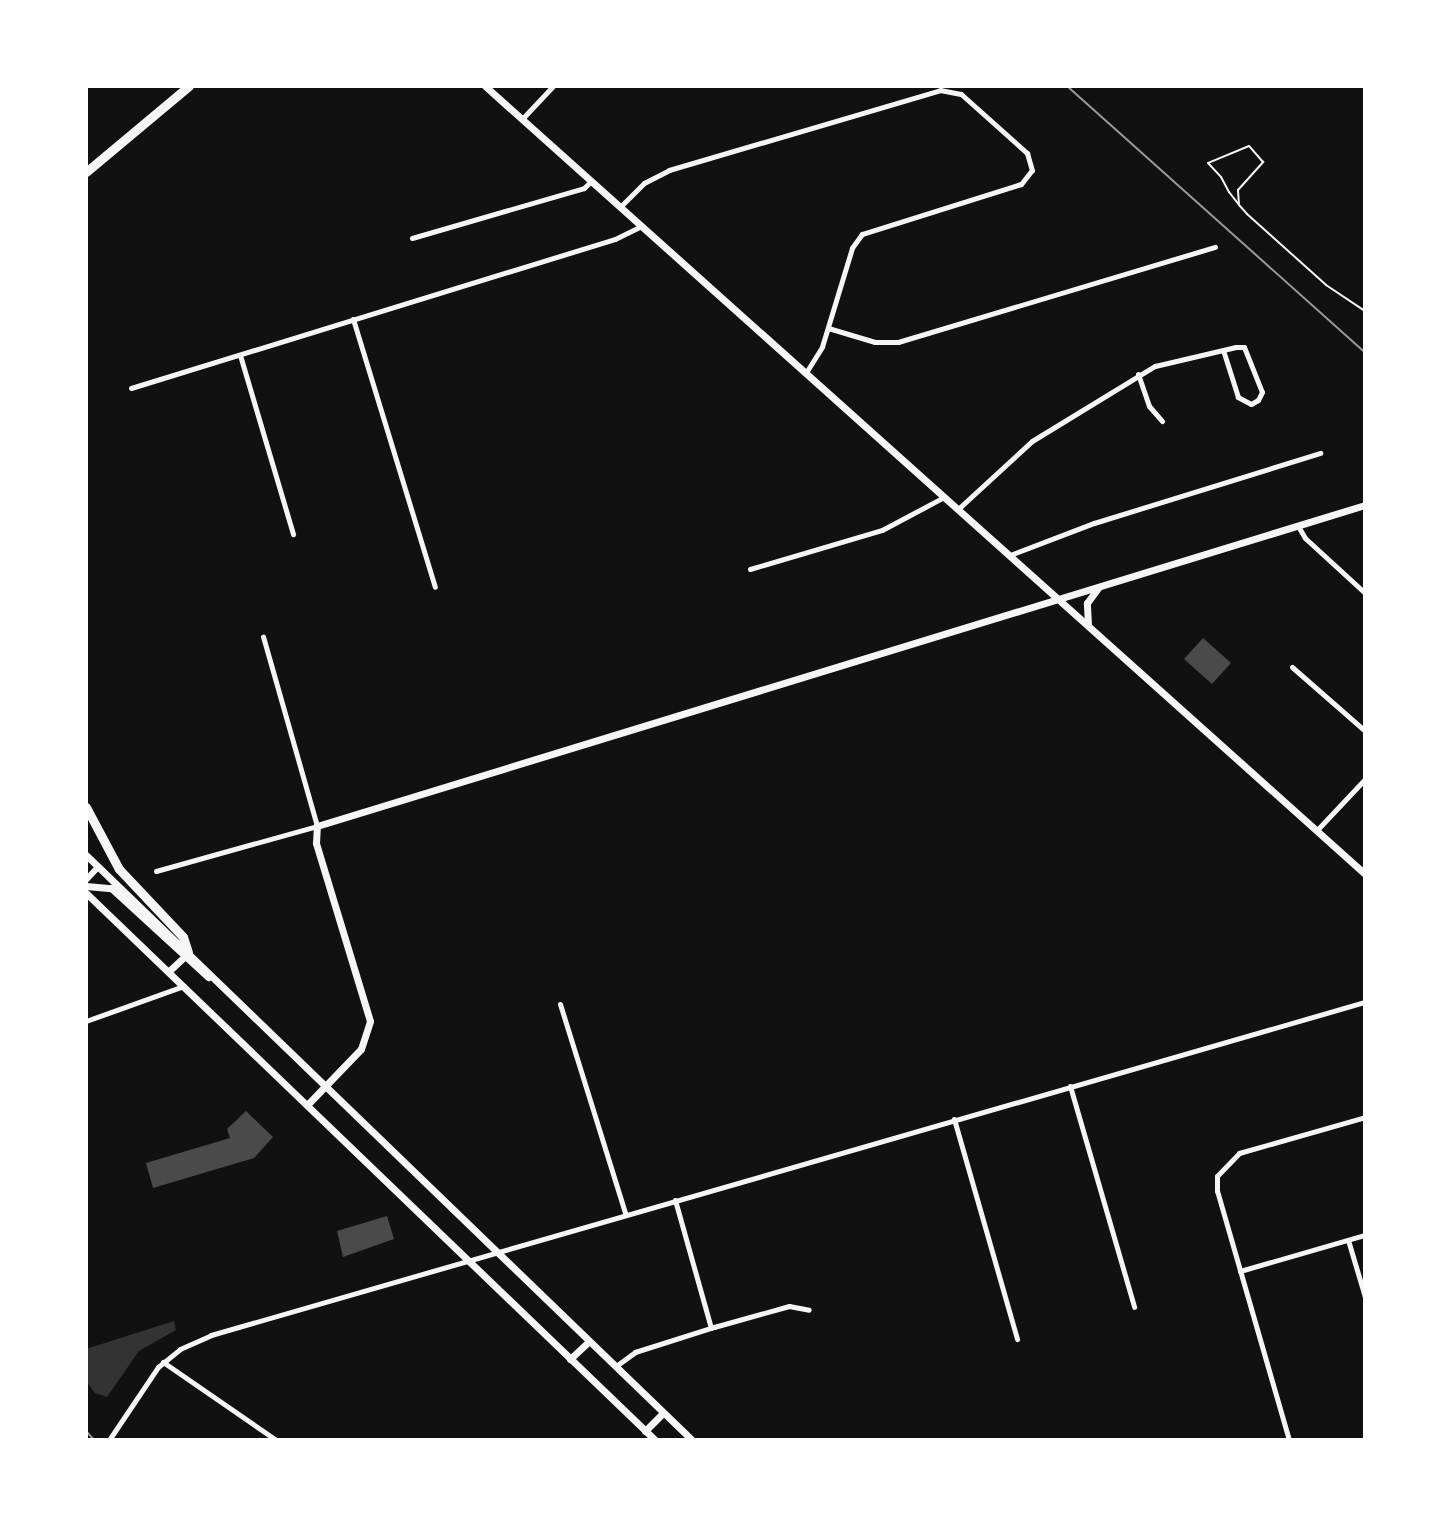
<!DOCTYPE html>
<html>
<head>
<meta charset="utf-8">
<style>
	body { margin:0 }
	#map { position:relative; width:1451px; height:1526px; overflow:hidden; background:#111; font-family:"Nunito Sans",sans-serif }
	div>[style] { position:absolute }
	.water>* { inset:0; background:#333 }
	.building>* { inset:0; background:#4a4a4a }
	.service>* { height:2px; margin:-1px; padding:0 1px; transform-origin:1px; border-radius:1px; background:#f5f5f5 }
	.minor>* { height:5px; margin:-2.5px; padding:0 2.5px; transform-origin:2.5px; border-radius:2.5px; background:#f5f5f5 }
	.tertiary>* { height:6px; margin:-3px; padding:0 3px; transform-origin:3px; border-radius:3px; background:#f5f5f5 }
	.secondary>* { height:7px; margin:-3.5px; padding:0 3.5px; transform-origin:3.5px; border-radius:3.5px; background:#f5f5f5 }
	.primary>* { height:7px; margin:-3.5px; padding:0 3.5px; transform-origin:3.5px; border-radius:3.5px; background:#f5f5f5 }
	.motorway>* { height:9px; margin:-4.5px; padding:0 4.5px; transform-origin:4.5px; border-radius:4.5px; background:#f5f5f5 }
	.rail>* { height:2px; margin:-1px; padding:0 1px; transform-origin:1px; border-radius:1px; background:#9a9a9a }
	span { translate:-50% -50%; white-space:nowrap; text-align:center; line-height:1.15; -webkit-text-stroke:8px #fff; paint-order:stroke }
	.frame { position:absolute; inset:0; border:88px solid #fff; pointer-events:none }
</style>
</head>
<body>
<div id="map">
	<div class="water">
		<div style="clip-path:polygon(174px 1321px,176px 1330px,139px 1351px,107px 1397px,95px 1393px,86px 1381px,86px 1349px)"></div>
	</div>
	<div class="building">
		<div style="clip-path:polygon(1203px 638px,1231px 663px,1212px 684px,1184px 659px)"></div>
		<div style="clip-path:polygon(246px 1111px,273px 1137px,254px 1158px,153px 1188px,146px 1163px,230px 1138px,227px 1129px)"></div>
		<div style="clip-path:polygon(387px 1216px,394px 1239px,343px 1257px,337px 1231px)"></div>
	</div>
	<div class="service">
		<div style="left:1239px;top:205px;width:15px;rotate:-94deg"></div>
		<div style="left:1238px;top:190px;width:38px;rotate:-48deg"></div>
		<div style="left:1263px;top:162px;width:21px;rotate:-131deg"></div>
		<div style="left:1249px;top:146px;width:44px;rotate:157.5deg"></div>
		<div style="left:1208px;top:163px;width:19px;rotate:47deg"></div>
		<div style="left:1221px;top:177px;width:17px;rotate:62deg"></div>
		<div style="left:1229px;top:192px;width:16px;rotate:52deg"></div>
		<div style="left:1239px;top:205px;width:12px;rotate:48deg"></div>
		<div style="left:1247px;top:214px;width:106px;rotate:41.9deg"></div>
		<div style="left:1326px;top:285px;width:47px;rotate:33.7deg"></div>
	</div>
	<div class="minor">
		<div style="left:522px;top:119px;width:45px;rotate:-46.8deg"></div>
		<div style="left:620px;top:207px;width:34px;rotate:-45deg"></div>
		<div style="left:644px;top:183px;width:28px;rotate:-27deg"></div>
		<div style="left:669px;top:170px;width:283px;rotate:-16.4deg"></div>
		<div style="left:940px;top:90px;width:21px;rotate:11deg"></div>
		<div style="left:961px;top:94px;width:89px;rotate:41.8deg"></div>
		<div style="left:1027px;top:153px;width:18px;rotate:74deg"></div>
		<div style="left:1032px;top:170px;width:18px;rotate:128deg"></div>
		<div style="left:1021px;top:184px;width:167px;rotate:162.5deg"></div>
		<div style="left:862px;top:234px;width:17px;rotate:126deg"></div>
		<div style="left:852px;top:248px;width:103px;rotate:106.9deg"></div>
		<div style="left:822px;top:347px;width:31px;rotate:122deg"></div>
		<div style="left:412px;top:238px;width:179px;rotate:-16.2deg"></div>
		<div style="left:584px;top:188px;width:10px;rotate:-45deg"></div>
		<div style="left:353px;top:319px;width:280px;rotate:73deg"></div>
		<div style="left:828px;top:328px;width:49px;rotate:16.6deg"></div>
		<div style="left:875px;top:342px;width:23px"></div>
		<div style="left:898px;top:342px;width:331px;rotate:-16.7deg"></div>
		<div style="left:240px;top:355px;width:187px;rotate:73.5deg"></div>
		<div style="left:1138px;top:374px;width:34px;rotate:71deg"></div>
		<div style="left:1149px;top:406px;width:20px;rotate:49deg"></div>
		<div style="left:131px;top:388px;width:506px;rotate:-17.11deg"></div>
		<div style="left:615px;top:239px;width:30px;rotate:-26deg"></div>
		<div style="left:958px;top:509px;width:100px;rotate:-42.6deg"></div>
		<div style="left:1032px;top:441px;width:144px;rotate:-31.4deg"></div>
		<div style="left:1155px;top:366px;width:83px;rotate:-13.2deg"></div>
		<div style="left:1236px;top:347px;width:8px"></div>
		<div style="left:1244px;top:347px;width:48px;rotate:68.2deg"></div>
		<div style="left:1262px;top:392px;width:9px;rotate:117deg"></div>
		<div style="left:1258px;top:400px;width:8px;rotate:150deg"></div>
		<div style="left:1251px;top:404px;width:15px;rotate:-152deg"></div>
		<div style="left:1238px;top:397px;width:49px;rotate:-107.7deg"></div>
		<div style="left:1298px;top:526px;width:14px;rotate:60deg"></div>
		<div style="left:1305px;top:538px;width:81px;rotate:42.5deg"></div>
		<div style="left:1010px;top:555px;width:90px;rotate:-20.9deg"></div>
		<div style="left:1094px;top:523px;width:237px;rotate:-17.2deg"></div>
		<div style="left:750px;top:569px;width:138px;rotate:-16.5deg"></div>
		<div style="left:882px;top:530px;width:70px;rotate:-28deg"></div>
		<div style="left:1292px;top:667px;width:97px;rotate:41.2deg"></div>
		<div style="left:1317px;top:830px;width:70px;rotate:-46.7deg"></div>
		<div style="left:156px;top:871px;width:167px;rotate:-15.6deg"></div>
		<div style="left:317px;top:826px;width:197px;rotate:-105.9deg"></div>
		<div style="left:560px;top:1004px;width:219px;rotate:72.7deg"></div>
		<div style="left:86px;top:1021px;width:104px;rotate:-19.7deg"></div>
		<div style="left:1070px;top:1086px;width:230px;rotate:73.8deg"></div>
		<div style="left:954px;top:1119px;width:229px;rotate:74deg"></div>
		<div style="left:675px;top:1200px;width:133px;rotate:74.3deg"></div>
		<div style="left:1348px;top:1240px;width:59px;rotate:73.4deg"></div>
		<div style="left:1240px;top:1271px;width:130px;rotate:-16.1deg"></div>
		<div style="left:163px;top:1362px;width:137px;rotate:34.6deg"></div>
		<div style="left:616px;top:1366px;width:24px;rotate:-36deg"></div>
		<div style="left:635px;top:1352px;width:83px;rotate:-17.6deg"></div>
		<div style="left:714px;top:1327px;width:78px;rotate:-15.6deg"></div>
		<div style="left:789px;top:1306px;width:20px;rotate:11deg"></div>
		<div style="left:109px;top:1440px;width:88px;rotate:-56.1deg"></div>
		<div style="left:158px;top:1367px;width:28px;rotate:-39deg"></div>
		<div style="left:180px;top:1349px;width:34px;rotate:-24deg"></div>
		<div style="left:211px;top:1335px;width:1201px;rotate:-16.1deg"></div>
		<div style="left:1289px;top:1440px;width:259px;rotate:-106.1deg"></div>
		<div style="left:1217px;top:1191px;width:15px;rotate:-90deg"></div>
		<div style="left:1217px;top:1176px;width:32px;rotate:-46deg"></div>
		<div style="left:1239px;top:1153px;width:131px;rotate:-15.9deg"></div>
	</div>
	<div class="tertiary">
		<div style="left:86px;top:880px;width:18px;rotate:-47deg"></div>
	</div>
	<div class="secondary">
		<div style="left:485px;top:86px;width:1181px;rotate:41.84deg"></div>
		<div style="left:1088px;top:625px;width:22px;rotate:-93deg"></div>
		<div style="left:1087px;top:603px;width:19px;rotate:-54deg"></div>
		<div style="left:308px;top:1104px;width:76px;rotate:-46.1deg"></div>
		<div style="left:361px;top:1049px;width:29px;rotate:-72deg"></div>
		<div style="left:370px;top:1021px;width:186px;rotate:-106.9deg"></div>
		<div style="left:316px;top:843px;width:17px;rotate:-87deg"></div>
		<div style="left:317px;top:826px;width:1096px;rotate:-17.03deg"></div>
	</div>
	<div class="primary">
		<div style="left:86px;top:855px;width:842px;rotate:43.99deg"></div>
		<div style="left:86px;top:886px;width:25px;rotate:5deg"></div>
		<div style="left:111px;top:888px;width:132px;rotate:42.5deg"></div>
		<div style="left:86px;top:893px;width:789px;rotate:43.87deg"></div>
		<div style="left:169px;top:971px;width:25px;rotate:-43deg"></div>
		<div style="left:570px;top:1359px;width:26px;rotate:-43deg"></div>
		<div style="left:645px;top:1431px;width:25px;rotate:-45deg"></div>
	</div>
	<div class="motorway">
		<div style="left:86px;top:172px;width:134px;rotate:-39.9deg"></div>
		<div style="left:86px;top:807px;width:70px;rotate:62deg"></div>
		<div style="left:119px;top:869px;width:93px;rotate:46.7deg"></div>
		<div style="left:183px;top:937px;width:16px;rotate:72deg"></div>
	</div>
	<div class="rail">
		<div style="left:1067px;top:86px;width:399px;rotate:41.8deg"></div>
		<div style="left:86px;top:1431px;width:12px;rotate:48deg"></div>
	</div>
	<div class="frame"></div>
</div>
</body>
</html>
